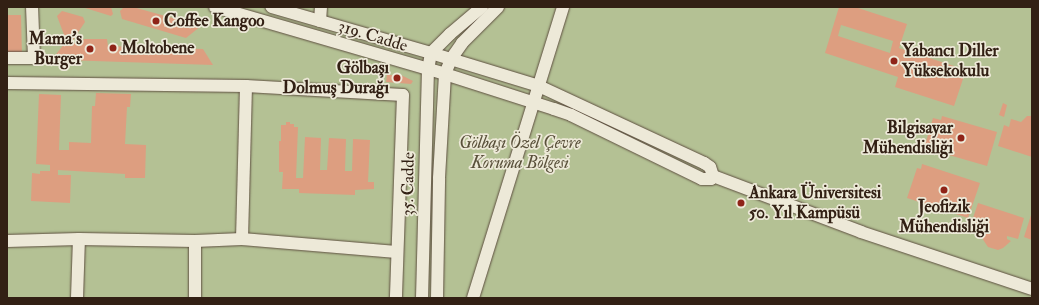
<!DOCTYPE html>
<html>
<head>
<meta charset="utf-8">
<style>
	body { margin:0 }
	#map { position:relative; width:1039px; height:305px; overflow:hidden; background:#e4ddc3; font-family:"IM FELL Double Pica",serif }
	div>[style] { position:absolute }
	.green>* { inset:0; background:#b4c194 }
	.building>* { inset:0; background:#dd9e80 }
	.roads { filter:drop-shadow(0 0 1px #5e4f40) drop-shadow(0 0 1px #5e4f40) }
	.minor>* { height:12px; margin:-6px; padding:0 6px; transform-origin:6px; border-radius:6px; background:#ede9d8 }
	.dots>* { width:11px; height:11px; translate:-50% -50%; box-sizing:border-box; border:2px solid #ede9d8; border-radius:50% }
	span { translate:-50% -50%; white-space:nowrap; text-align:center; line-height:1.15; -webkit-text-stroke:3.5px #ede9d8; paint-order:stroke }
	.poi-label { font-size:17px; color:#322014; font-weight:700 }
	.left { translate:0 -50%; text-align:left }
	.right { translate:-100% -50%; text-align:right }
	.street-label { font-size:17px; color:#322014 }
	.park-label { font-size:17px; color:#59503a; font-style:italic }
	.frame { position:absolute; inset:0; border:8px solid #322014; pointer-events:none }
</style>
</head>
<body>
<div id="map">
	<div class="green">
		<div style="clip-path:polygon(7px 7px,1032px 7px,1032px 298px,7px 298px)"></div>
	</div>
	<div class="building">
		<div style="clip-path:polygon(82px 7px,111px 7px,113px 14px,111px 16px)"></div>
		<div style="clip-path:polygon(124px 7px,133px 7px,201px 26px,186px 38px,122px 19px,120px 11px)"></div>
		<div style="clip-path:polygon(evenodd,839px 7px,855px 7px,907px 24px,899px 48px,966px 70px,954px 106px,895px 87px,898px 77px,825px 53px,839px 7px,841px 25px,893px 41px,890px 53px,838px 36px,841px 25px)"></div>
		<div style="clip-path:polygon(62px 11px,83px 17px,85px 22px,73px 40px,66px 40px,57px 16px)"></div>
		<div style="clip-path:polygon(7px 15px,21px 15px,22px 57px,7px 57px)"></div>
		<div style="clip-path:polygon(84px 39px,107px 39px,108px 46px,203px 49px,213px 65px,64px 60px,66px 59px,53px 58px,65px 43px,81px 43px)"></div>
		<div style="clip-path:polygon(387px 75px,401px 75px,413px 81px,411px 84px,386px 82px)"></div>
		<div style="clip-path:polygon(96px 93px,131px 94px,130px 107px,127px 107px,125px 144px,146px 145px,145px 178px,125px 178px,125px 174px,58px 170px,58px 175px,71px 175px,70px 203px,31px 201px,32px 173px,40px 174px,40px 171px,50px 171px,50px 165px,36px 164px,39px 94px,61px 95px,59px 150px,69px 150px,69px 142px,91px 143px,92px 106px,95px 106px)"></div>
		<div style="clip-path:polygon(1003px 103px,1007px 105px,1004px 117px,999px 115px)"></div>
		<div style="clip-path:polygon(942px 116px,997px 132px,987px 166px,928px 149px,929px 146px,925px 145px,933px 118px,941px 120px)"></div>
		<div style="clip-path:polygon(1027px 116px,1032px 116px,1032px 157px,998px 146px,1004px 125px,1009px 127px,1011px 119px,1021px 122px)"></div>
		<div style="clip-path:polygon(286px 122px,290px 122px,290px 124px,294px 124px,294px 127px,298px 127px,296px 178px,303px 178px,305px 137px,321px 138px,320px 170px,327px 170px,329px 138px,346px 139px,345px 171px,352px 171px,353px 139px,370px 140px,368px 182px,374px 182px,374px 189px,355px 190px,355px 195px,299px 193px,299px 189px,282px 189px,283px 172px,279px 172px,279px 141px,281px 141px,281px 125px,286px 125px)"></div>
		<div style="clip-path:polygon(922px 164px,980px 183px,968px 218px,907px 198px,917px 168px,921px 169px)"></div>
		<div style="clip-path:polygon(978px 203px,1024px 218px,1018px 239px,1007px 236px,1007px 239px,1011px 241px,1003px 248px,998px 250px,988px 247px,982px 238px,981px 232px,986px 232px,987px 229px,971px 224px)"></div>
		<div style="clip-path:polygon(1032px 212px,1032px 240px,1024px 237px)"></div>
	</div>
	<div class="roads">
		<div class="minor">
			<div style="left:215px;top:7px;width:240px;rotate:16.2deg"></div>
			<div style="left:445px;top:74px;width:114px;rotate:17.8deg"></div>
			<div style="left:554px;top:109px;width:18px;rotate:19deg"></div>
			<div style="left:571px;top:115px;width:146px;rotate:26deg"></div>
			<div style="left:702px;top:179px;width:9px"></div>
			<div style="left:711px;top:179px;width:4px;rotate:-56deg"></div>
			<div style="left:713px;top:176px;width:9px;rotate:-108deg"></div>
			<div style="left:710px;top:167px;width:7px;rotate:-146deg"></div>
			<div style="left:704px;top:163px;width:182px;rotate:-155deg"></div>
			<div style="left:539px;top:86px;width:113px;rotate:-163deg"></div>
			<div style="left:431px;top:53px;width:166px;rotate:-163.9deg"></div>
			<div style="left:320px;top:21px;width:14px;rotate:-86deg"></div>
			<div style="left:7px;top:58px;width:27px"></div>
			<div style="left:34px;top:58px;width:51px;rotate:-92.2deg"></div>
			<div style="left:7px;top:83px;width:239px;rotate:0.7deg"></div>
			<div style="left:246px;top:86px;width:157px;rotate:3.3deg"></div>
			<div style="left:403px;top:95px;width:203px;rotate:92deg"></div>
			<div style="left:713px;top:176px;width:158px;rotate:20.7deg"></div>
			<div style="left:861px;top:232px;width:180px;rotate:18.4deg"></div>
			<div style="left:242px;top:239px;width:153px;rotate:-88.5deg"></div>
			<div style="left:7px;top:241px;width:72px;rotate:-1.6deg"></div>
			<div style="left:79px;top:239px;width:116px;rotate:1deg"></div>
			<div style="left:195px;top:241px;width:47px;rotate:-2.4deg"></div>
			<div style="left:242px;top:239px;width:155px;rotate:4.8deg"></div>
			<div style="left:77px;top:298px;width:59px;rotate:-88.1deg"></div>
			<div style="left:195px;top:298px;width:57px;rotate:-90deg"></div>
			<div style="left:422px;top:298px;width:228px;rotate:-88.5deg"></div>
			<div style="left:428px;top:70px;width:17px;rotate:-80deg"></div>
			<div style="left:431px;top:53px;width:27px;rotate:-45deg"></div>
			<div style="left:450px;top:34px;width:42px;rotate:-40.2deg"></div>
			<div style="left:437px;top:298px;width:120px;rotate:-89deg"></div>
			<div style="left:439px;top:178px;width:104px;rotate:-86.7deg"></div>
			<div style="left:445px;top:74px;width:16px;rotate:-68deg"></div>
			<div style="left:451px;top:59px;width:19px;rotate:-55deg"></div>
			<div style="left:462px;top:43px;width:51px;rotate:-45deg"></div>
			<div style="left:473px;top:298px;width:305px;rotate:-72.8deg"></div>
		</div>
	</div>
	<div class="dots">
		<div style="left:156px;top:21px;background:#8f2418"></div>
		<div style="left:113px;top:48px;background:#8f2418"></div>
		<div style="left:90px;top:49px;background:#8f2418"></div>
		<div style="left:894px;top:61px;background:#8f2418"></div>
		<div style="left:397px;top:78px;background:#8f2418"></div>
		<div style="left:961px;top:138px;background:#8f2418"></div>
		<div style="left:944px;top:190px;background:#8f2418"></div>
		<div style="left:741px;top:203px;background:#8f2418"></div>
	</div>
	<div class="poi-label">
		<span class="left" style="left:164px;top:21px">Coffee Kangoo</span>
		<span class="right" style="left:82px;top:49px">Mama's<br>Burger</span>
		<span class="left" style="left:121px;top:48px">Moltobene</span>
		<span class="left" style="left:902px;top:61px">Yabancı Diller<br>Yüksekokulu</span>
		<span class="right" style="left:389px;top:78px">Gölbaşı<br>Dolmuş Durağı</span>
		<span class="right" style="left:953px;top:138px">Bilgisayar<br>Mühendisliği</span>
		<span class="left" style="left:749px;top:203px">Ankara Üniversitesi<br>50. Yıl Kampüsü</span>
		<span style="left:944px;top:217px">Jeofizik<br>Mühendisliği</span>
	</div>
	<div class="street-label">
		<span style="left:373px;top:36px;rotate:17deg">319. Cadde</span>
		<span style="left:408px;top:184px;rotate:-89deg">35. Cadde</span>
	</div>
	<div class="park-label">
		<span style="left:520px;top:153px">Gölbaşı Özel Çevre<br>Koruma Bölgesi</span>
	</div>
	<div class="frame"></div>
</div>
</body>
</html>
